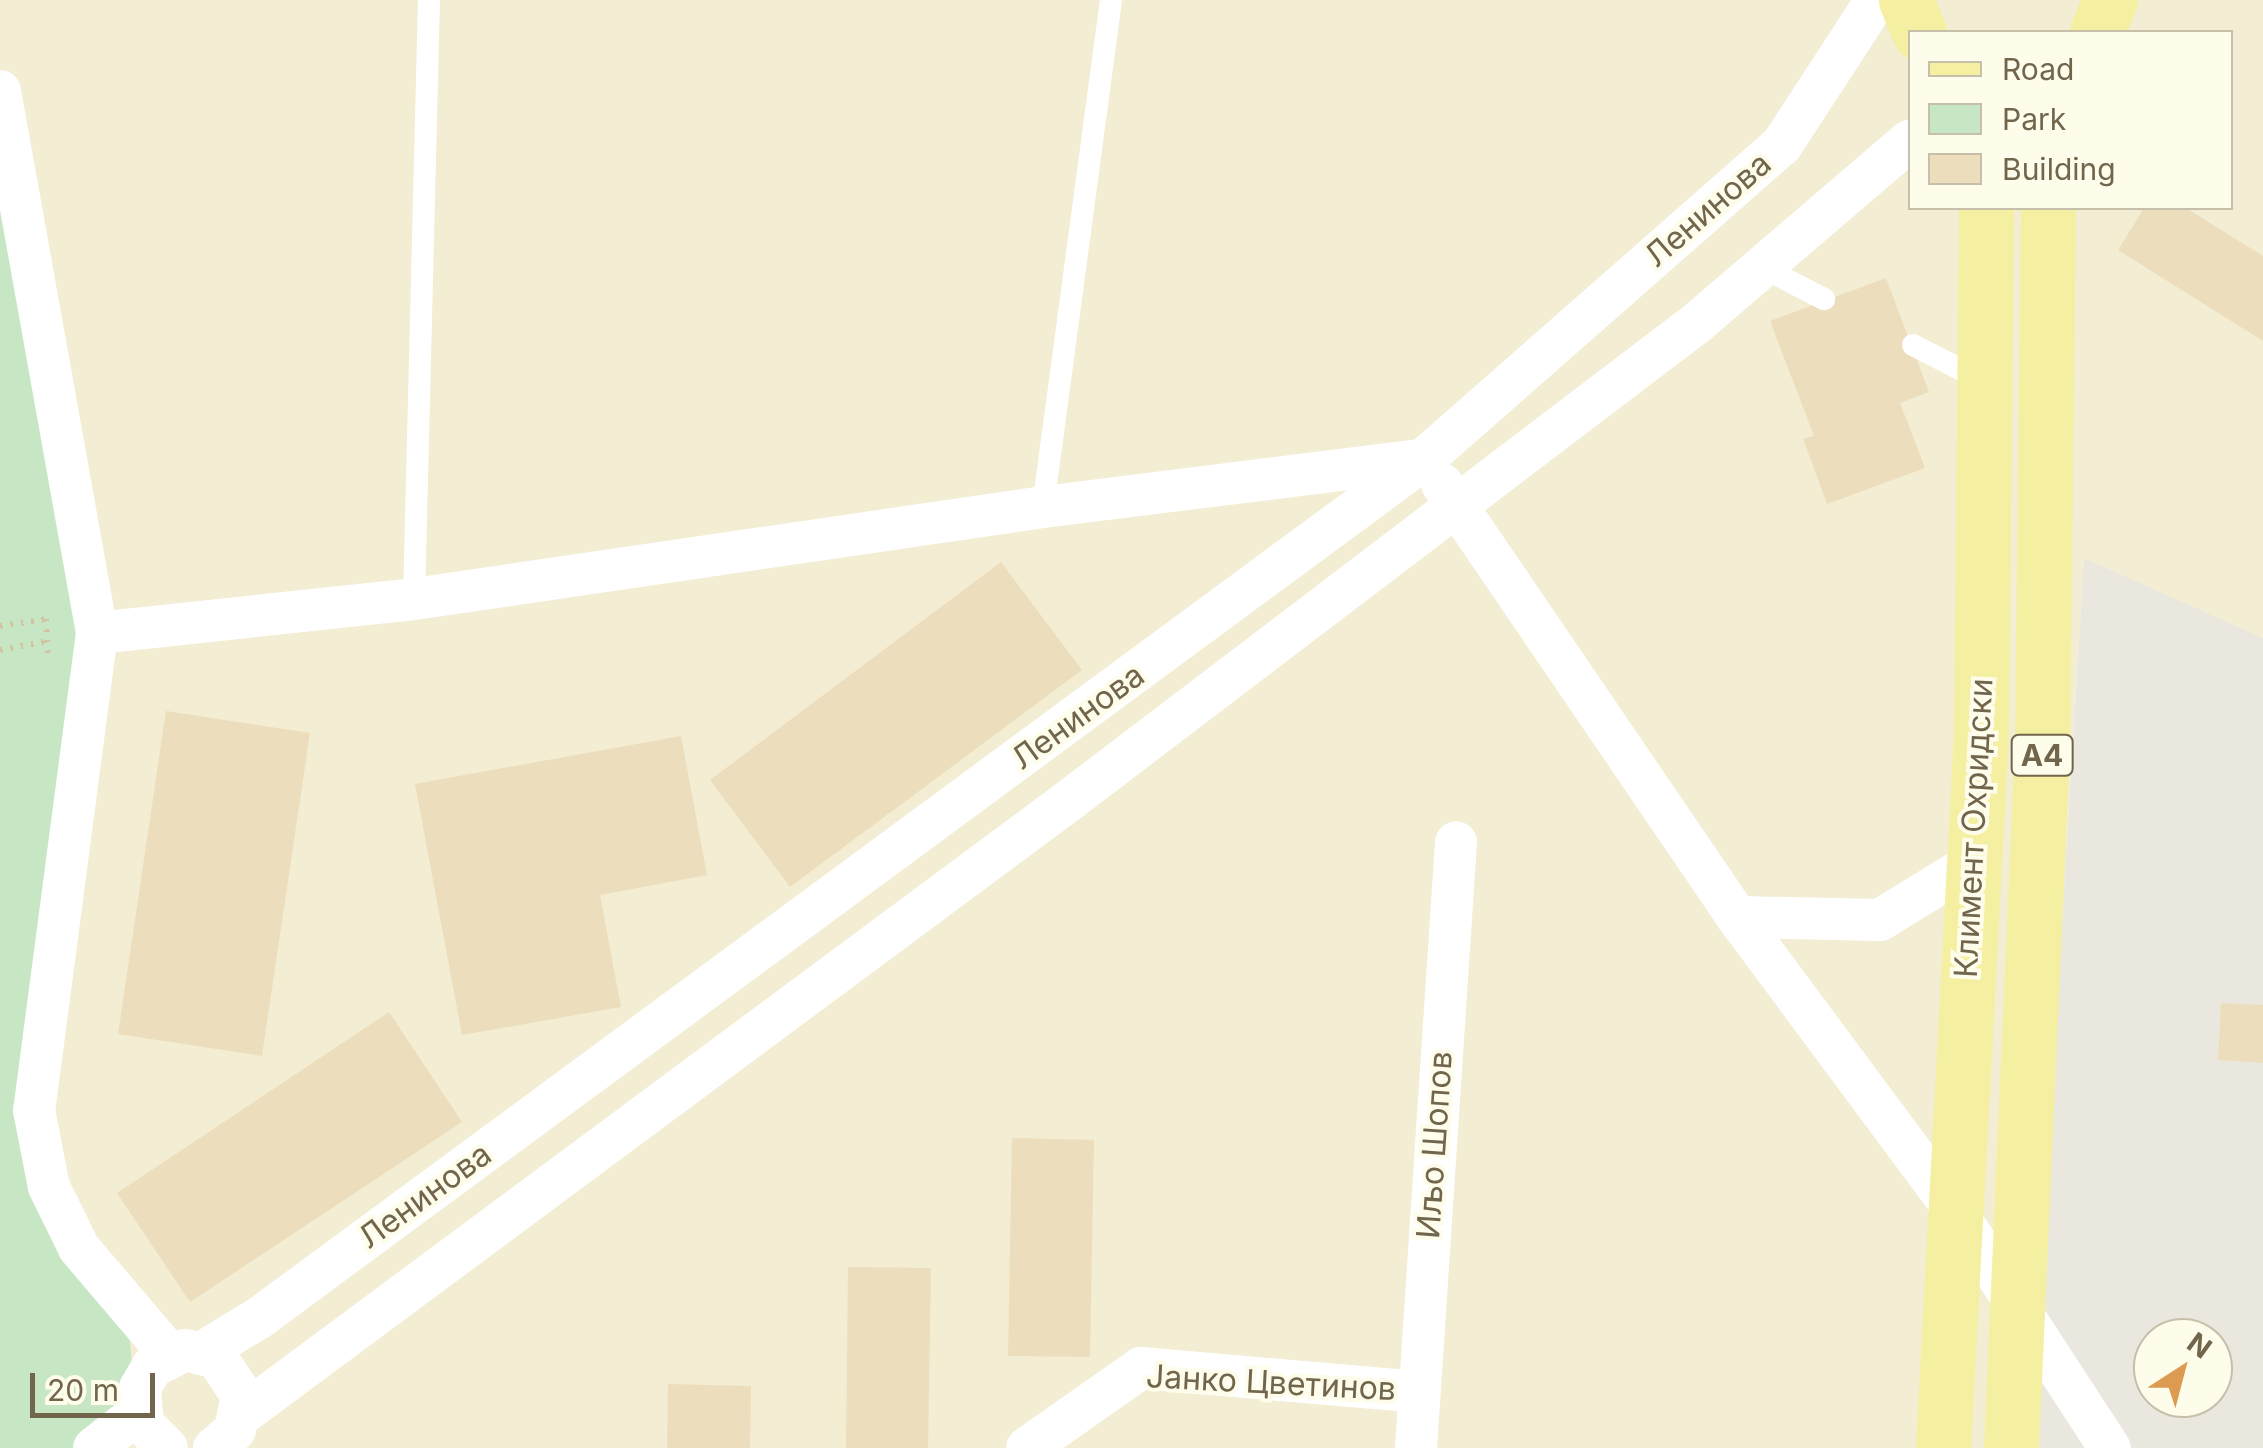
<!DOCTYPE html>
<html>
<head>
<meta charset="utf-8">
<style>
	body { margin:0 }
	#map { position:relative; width:2263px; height:1448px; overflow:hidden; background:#faf9e4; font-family:Inter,sans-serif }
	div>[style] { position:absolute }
	.residential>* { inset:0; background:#f2edd3 }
	.industrial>* { inset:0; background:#eae8de }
	.green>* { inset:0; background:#c7e7c4 }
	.building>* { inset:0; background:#ecdebc }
	.path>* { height:6px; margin-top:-3px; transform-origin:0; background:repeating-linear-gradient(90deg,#d3c4a1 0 2.5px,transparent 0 10.5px) }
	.lane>* { height:22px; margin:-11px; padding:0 11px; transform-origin:11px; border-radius:11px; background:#fff }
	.street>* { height:42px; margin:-21px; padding:0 21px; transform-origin:21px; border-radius:21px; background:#fff }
	.primary>* { height:55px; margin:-27.5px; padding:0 27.5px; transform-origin:27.5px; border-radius:27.5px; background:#f5efa1 }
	span { translate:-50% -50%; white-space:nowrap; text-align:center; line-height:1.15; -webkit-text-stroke:8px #fefcea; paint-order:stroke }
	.shield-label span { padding:2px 8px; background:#fefcea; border:2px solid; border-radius:8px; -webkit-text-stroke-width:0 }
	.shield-label { font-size:30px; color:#71654c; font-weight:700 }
	.street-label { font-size:32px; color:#71654c }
	.legend { position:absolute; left:1908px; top:30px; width:325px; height:180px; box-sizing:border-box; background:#fefcea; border:2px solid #c6c0ab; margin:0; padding:12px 18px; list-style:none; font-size:30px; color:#71654c }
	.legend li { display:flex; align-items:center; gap:20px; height:50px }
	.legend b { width:50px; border:2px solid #c6c0ab }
	.north { position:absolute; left:2133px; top:1318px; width:100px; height:100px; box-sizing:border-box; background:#fefcea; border:2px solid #c6c0ab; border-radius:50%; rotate:36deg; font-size:28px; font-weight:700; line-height:40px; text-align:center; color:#71654c }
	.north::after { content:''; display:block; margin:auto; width:35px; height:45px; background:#dc9b51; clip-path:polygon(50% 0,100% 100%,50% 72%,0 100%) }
	.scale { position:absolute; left:30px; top:1373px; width:125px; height:45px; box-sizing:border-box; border:5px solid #71654c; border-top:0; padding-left:12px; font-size:30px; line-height:35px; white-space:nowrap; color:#71654c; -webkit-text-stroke:8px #fefcea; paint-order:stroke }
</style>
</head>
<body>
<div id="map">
	<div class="residential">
		<div style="clip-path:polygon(evenodd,0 0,2263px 0,2263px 638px,2084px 559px,2030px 1448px,0 1448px,0 0,1910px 32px,2230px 32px,2230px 208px,1910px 208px,1910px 32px)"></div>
	</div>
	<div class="industrial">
		<div style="clip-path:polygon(evenodd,2084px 558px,2263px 638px,2263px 1448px,2030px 1448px,2084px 558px,2153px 1338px,2213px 1338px,2213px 1398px,2153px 1398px,2153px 1338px)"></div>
	</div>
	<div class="green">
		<div style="clip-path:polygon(0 91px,97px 633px,34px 1110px,127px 1311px,137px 1414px,94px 1448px,0 1448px)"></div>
	</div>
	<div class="building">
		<div style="clip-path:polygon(2144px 208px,2186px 208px,2263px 256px,2263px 341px,2118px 250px)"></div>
		<div style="clip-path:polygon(1886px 278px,1929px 392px,1900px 403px,1925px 468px,1827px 504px,1803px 439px,1814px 436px,1770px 321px)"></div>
		<div style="clip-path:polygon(1001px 562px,1082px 670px,790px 887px,710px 780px)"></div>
		<div style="clip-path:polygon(166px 711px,310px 733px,262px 1056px,118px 1034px)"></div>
		<div style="clip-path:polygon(681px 736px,707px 875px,600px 895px,621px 1007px,462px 1035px,415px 784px)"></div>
		<div style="clip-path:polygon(2221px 1003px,2263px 1005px,2263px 1063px,2218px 1060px)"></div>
		<div style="clip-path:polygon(389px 1012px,462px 1122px,190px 1302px,117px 1193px)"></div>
		<div style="clip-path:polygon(1012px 1138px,1094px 1140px,1090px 1357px,1008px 1356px)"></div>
		<div style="clip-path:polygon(848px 1267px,931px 1268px,928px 1448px,846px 1448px)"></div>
		<div style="clip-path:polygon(668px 1384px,751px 1386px,750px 1448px,667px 1448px)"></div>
	</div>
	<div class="path">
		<div style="left:46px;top:619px;width:34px;rotate:87deg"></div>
		<div style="left:0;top:626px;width:49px;rotate:-8.3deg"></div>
		<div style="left:0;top:650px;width:49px;rotate:-10.6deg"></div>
	</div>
	<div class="lane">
		<div style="left:1762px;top:267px;width:70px;rotate:27.3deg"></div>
		<div style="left:1913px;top:345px;width:76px;rotate:27.2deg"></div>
		<div style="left:1043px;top:507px;width:512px;rotate:-82.36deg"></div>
		<div style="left:414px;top:599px;width:599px;rotate:-88.57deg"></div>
	</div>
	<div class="street">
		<div style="left:0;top:91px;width:551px;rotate:79.85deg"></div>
		<div style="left:97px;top:633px;width:481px;rotate:97.5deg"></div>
		<div style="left:34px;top:1110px;width:78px;rotate:79deg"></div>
		<div style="left:49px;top:1187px;width:68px;rotate:63.8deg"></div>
		<div style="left:79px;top:1248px;width:140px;rotate:49.6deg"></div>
		<div style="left:1442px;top:484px;width:524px;rotate:55.73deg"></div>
		<div style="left:1737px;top:917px;width:360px;rotate:53.4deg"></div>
		<div style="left:1952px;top:1206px;width:289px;rotate:56.9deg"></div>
		<div style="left:97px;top:633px;width:319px;rotate:-6.1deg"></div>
		<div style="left:414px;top:599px;width:636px;rotate:-8.32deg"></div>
		<div style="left:1043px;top:507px;width:383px;rotate:-7.1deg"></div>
		<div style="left:1737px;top:917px;width:143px;rotate:1.2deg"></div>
		<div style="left:1880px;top:920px;width:113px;rotate:-31.6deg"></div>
		<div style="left:203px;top:1352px;width:66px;rotate:-31.3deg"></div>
		<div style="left:259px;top:1318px;width:1446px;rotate:-36.39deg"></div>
		<div style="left:1423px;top:460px;width:476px;rotate:-41.3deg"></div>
		<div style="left:1781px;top:146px;width:174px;rotate:-56.9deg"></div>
		<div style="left:241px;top:1415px;width:1034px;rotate:-36.58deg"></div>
		<div style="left:1071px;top:799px;width:788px;rotate:-37.26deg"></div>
		<div style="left:1698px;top:322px;width:279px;rotate:-40.6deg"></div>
		<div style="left:94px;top:1448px;width:55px;rotate:-38.3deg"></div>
		<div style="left:137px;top:1414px;width:17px;rotate:-83deg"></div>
		<div style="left:167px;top:1448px;width:34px;rotate:-135deg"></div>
		<div style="left:143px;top:1424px;width:36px;rotate:-95deg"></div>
		<div style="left:140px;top:1388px;width:24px;rotate:-60deg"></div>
		<div style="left:152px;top:1367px;width:37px;rotate:-27deg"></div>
		<div style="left:185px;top:1350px;width:33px;rotate:14deg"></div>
		<div style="left:217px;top:1358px;width:45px;rotate:56.7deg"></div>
		<div style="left:242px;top:1396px;width:35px;rotate:102deg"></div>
		<div style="left:235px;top:1430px;width:28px;rotate:139deg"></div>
		<div style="left:1027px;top:1448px;width:139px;rotate:-35.1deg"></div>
		<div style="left:1141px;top:1368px;width:279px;rotate:4.9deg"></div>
		<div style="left:1416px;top:1448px;width:607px;rotate:-86.22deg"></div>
	</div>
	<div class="primary">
		<div style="left:1906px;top:0;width:35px;rotate:68deg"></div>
		<div style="left:2097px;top:32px;width:35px;rotate:-68deg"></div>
		<div style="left:1943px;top:1448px;width:717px;rotate:-86.96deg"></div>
		<div style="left:1981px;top:732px;width:524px;rotate:-89.45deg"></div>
		<div style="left:2011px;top:1448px;width:703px;rotate:-87.47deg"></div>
		<div style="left:2042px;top:746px;width:538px;rotate:-89.36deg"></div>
	</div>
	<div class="shield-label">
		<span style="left:2042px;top:755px">A4</span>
	</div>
	<div class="street-label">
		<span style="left:1708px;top:210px;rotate:-41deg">Ленинова</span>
		<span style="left:1078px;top:717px;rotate:-36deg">Ленинова</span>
		<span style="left:1974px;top:828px;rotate:-87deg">Климент Охридски</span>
		<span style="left:1435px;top:1145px;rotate:-86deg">Иљо Шопов</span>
		<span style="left:425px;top:1196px;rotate:-36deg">Ленинова</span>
		<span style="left:1271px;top:1383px;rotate:3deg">Јанко Цветинов</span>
	</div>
	<ul class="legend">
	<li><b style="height:12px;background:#f5efa1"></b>Road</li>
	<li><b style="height:28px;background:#c7e7c4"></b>Park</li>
	<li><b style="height:28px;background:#ecdebc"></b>Building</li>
	</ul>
	<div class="north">N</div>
	<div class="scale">20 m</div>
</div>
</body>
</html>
